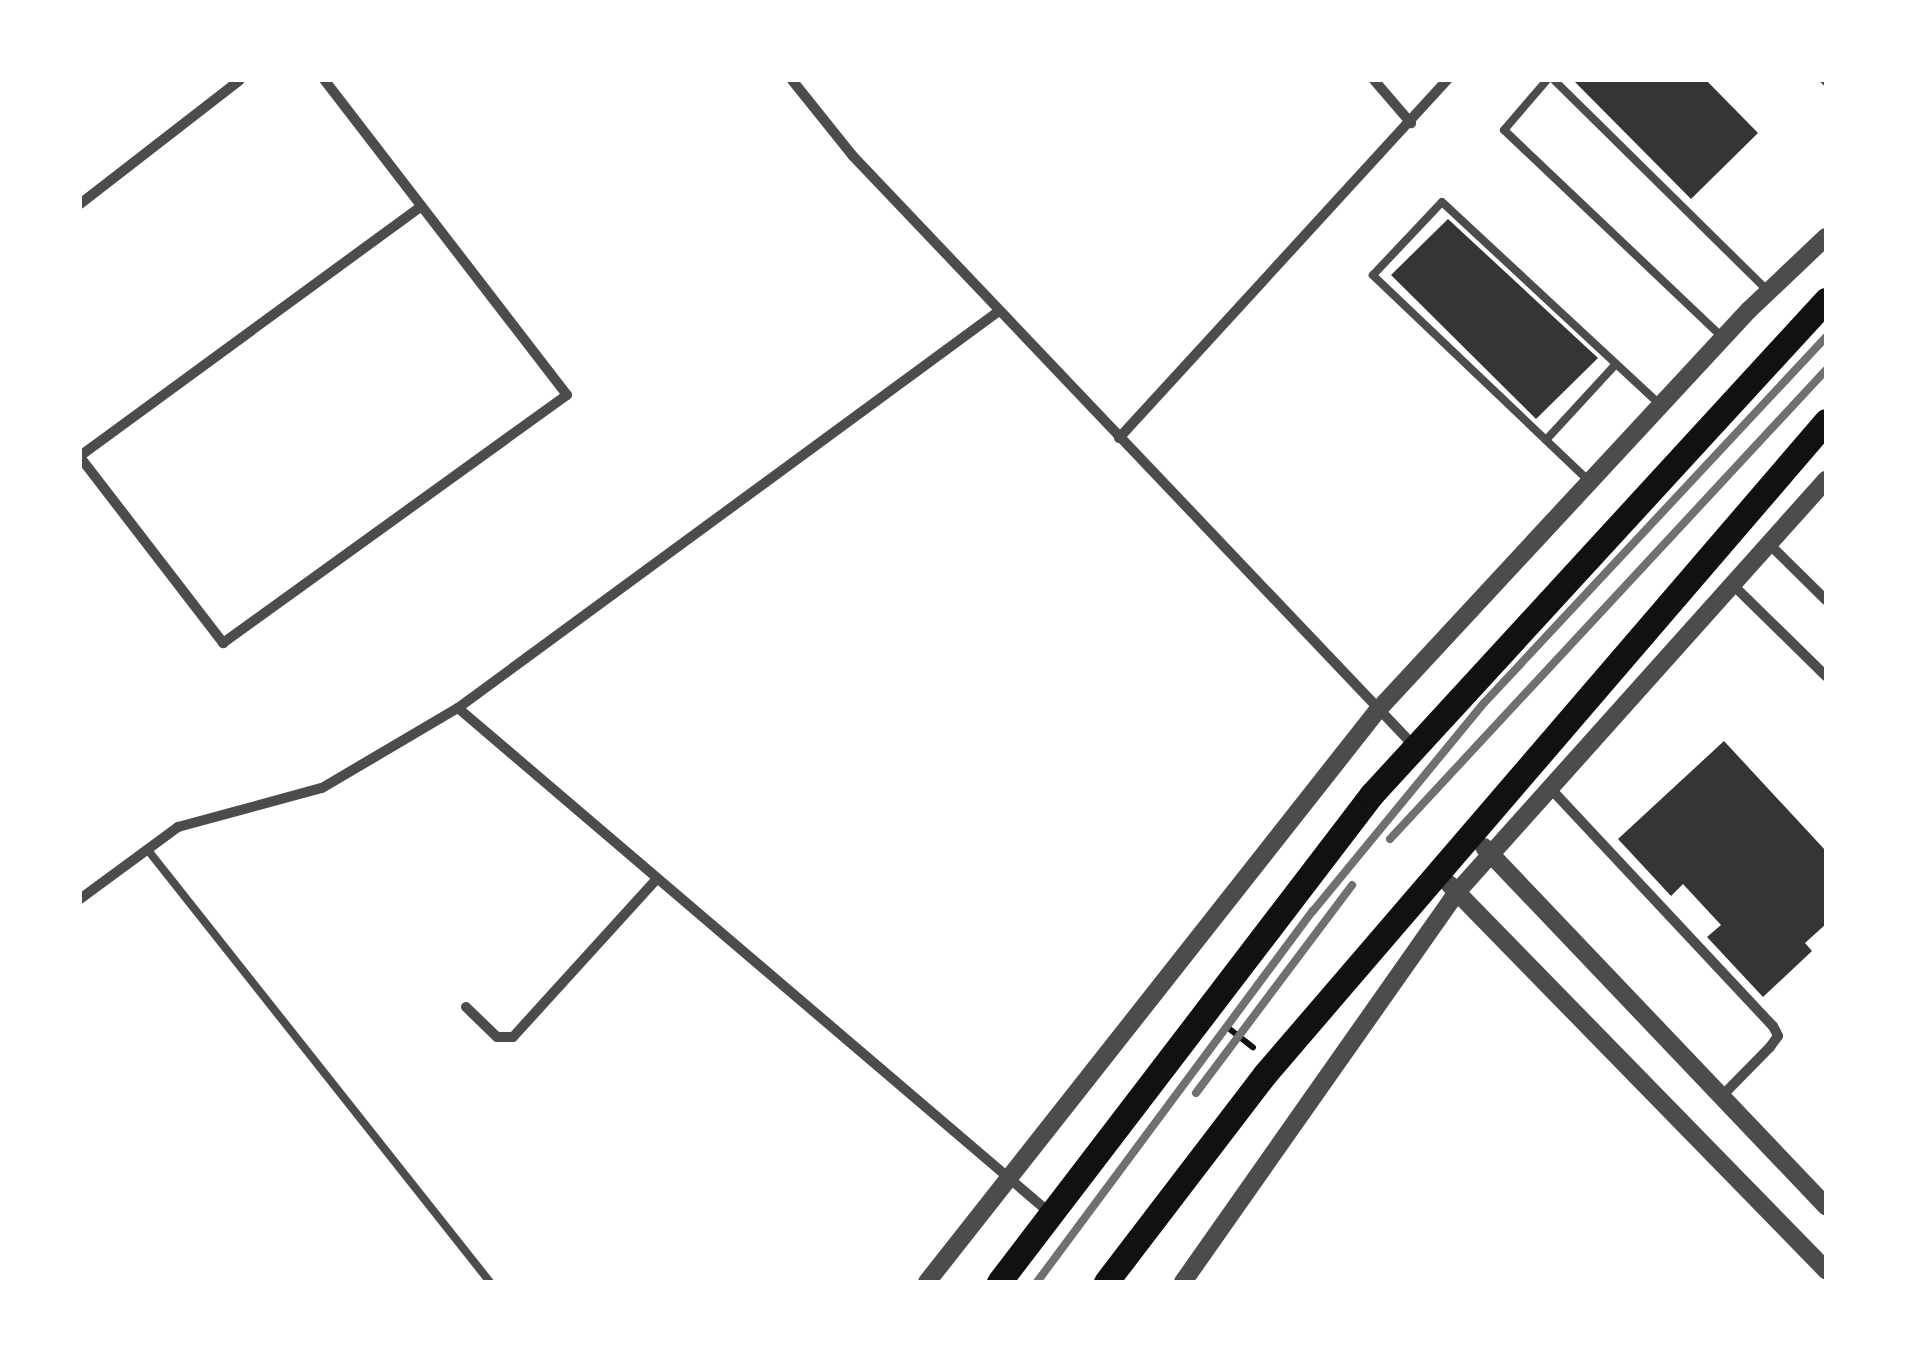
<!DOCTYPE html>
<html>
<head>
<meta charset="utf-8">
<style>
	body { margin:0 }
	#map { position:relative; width:1906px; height:1362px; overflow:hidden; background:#fff; font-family:Spectral,serif }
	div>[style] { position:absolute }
	.building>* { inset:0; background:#353535 }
	.path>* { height:6px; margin:-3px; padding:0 3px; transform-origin:3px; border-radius:3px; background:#111 }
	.service>* { height:8px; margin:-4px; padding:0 4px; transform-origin:4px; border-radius:4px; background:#4c4c4c }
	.minor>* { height:10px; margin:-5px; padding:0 5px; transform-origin:5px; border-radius:5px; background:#4c4c4c }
	.tertiary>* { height:18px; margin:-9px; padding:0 9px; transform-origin:9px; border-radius:9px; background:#4c4c4c }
	.primary>* { height:25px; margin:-12.5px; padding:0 12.5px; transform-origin:12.5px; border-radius:12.5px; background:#111 }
	.rail>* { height:8px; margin:-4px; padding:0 4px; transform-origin:4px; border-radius:4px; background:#707070 }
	span { translate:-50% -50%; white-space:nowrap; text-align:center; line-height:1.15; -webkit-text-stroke:10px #fff; paint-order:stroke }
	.frame { position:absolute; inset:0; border:82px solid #fff; pointer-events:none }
</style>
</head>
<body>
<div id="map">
	<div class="building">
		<div style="clip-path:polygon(1573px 80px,1706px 80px,1758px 133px,1691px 199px)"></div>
		<div style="clip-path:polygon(1448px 219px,1598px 358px,1536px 419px,1391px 275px)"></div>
		<div style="clip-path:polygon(1724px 741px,1826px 851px,1826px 924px,1805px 943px,1812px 951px,1763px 997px,1707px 937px,1721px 925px,1683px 884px,1671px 896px,1618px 839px)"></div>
	</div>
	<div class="path">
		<div style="left:1227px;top:1027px;width:33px;rotate:38deg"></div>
	</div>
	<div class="service">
		<div style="left:1547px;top:80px;width:66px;rotate:130.7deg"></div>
		<div style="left:1504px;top:130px;width:303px;rotate:43.5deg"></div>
		<div style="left:1554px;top:80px;width:301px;rotate:44.6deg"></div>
		<div style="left:1824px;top:80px;width:3px;rotate:45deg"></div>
		<div style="left:1546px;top:440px;width:103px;rotate:-47.4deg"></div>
		<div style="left:1590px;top:482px;width:300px;rotate:-136.4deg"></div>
		<div style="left:1373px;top:275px;width:100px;rotate:-46.6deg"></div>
		<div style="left:1442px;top:202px;width:296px;rotate:42.9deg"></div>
		<div style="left:147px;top:849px;width:552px;rotate:51.62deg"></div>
	</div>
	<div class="minor">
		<div style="left:792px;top:80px;width:96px;rotate:51.3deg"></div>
		<div style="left:852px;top:155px;width:817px;rotate:46.44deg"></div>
		<div style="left:1374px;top:80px;width:57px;rotate:49.3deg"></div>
		<div style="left:80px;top:204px;width:202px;rotate:-37.8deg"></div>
		<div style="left:1119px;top:438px;width:486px;rotate:-47.5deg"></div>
		<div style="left:80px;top:456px;width:423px;rotate:-36.2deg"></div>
		<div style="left:80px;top:457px;width:235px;rotate:52.4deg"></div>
		<div style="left:223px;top:643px;width:424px;rotate:-35.8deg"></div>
		<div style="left:567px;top:395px;width:398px;rotate:-127.6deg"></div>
		<div style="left:1769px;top:544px;width:80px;rotate:44.5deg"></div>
		<div style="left:1732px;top:584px;width:132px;rotate:44.4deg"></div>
		<div style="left:458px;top:708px;width:778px;rotate:40.47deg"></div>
		<div style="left:1550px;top:788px;width:326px;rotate:46.9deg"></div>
		<div style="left:1773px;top:1026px;width:11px;rotate:63deg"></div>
		<div style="left:1778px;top:1036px;width:14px;rotate:126deg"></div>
		<div style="left:1770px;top:1047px;width:69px;rotate:134.4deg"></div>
		<div style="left:80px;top:899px;width:122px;rotate:-36.3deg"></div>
		<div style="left:178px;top:827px;width:149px;rotate:-15.2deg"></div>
		<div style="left:322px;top:788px;width:158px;rotate:-30.5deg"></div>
		<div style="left:458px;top:708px;width:671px;rotate:-36.27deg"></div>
		<div style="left:466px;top:1007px;width:43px;rotate:44.1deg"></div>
		<div style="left:497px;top:1037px;width:16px"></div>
		<div style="left:513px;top:1037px;width:214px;rotate:-47.7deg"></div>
	</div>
	<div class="tertiary">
		<div style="left:1484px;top:847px;width:496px;rotate:46.4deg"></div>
		<div style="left:1449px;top:884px;width:540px;rotate:45.68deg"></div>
		<div style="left:927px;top:1282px;width:727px;rotate:-51.76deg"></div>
		<div style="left:1377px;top:711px;width:547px;rotate:-47.15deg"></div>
		<div style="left:1749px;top:310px;width:106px;rotate:-43.5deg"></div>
		<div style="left:1183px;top:1282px;width:478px;rotate:-54.9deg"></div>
		<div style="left:1458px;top:891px;width:552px;rotate:-48.16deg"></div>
	</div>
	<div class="primary">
		<div style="left:999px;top:1282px;width:614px;rotate:-52.61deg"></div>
		<div style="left:1372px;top:794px;width:671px;rotate:-47.42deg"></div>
		<div style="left:1106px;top:1282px;width:262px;rotate:-52.6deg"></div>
		<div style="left:1265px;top:1074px;width:861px;rotate:-49.33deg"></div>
	</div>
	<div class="rail">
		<div style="left:1390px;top:839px;width:640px;rotate:-47.09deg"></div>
		<div style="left:1196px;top:1093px;width:260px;rotate:-53.1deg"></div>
		<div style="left:1037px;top:1282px;width:462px;rotate:-53.4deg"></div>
		<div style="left:1313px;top:911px;width:269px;rotate:-50.6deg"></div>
		<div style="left:1484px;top:703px;width:501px;rotate:-46.94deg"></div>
	</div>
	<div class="frame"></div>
</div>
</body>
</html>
